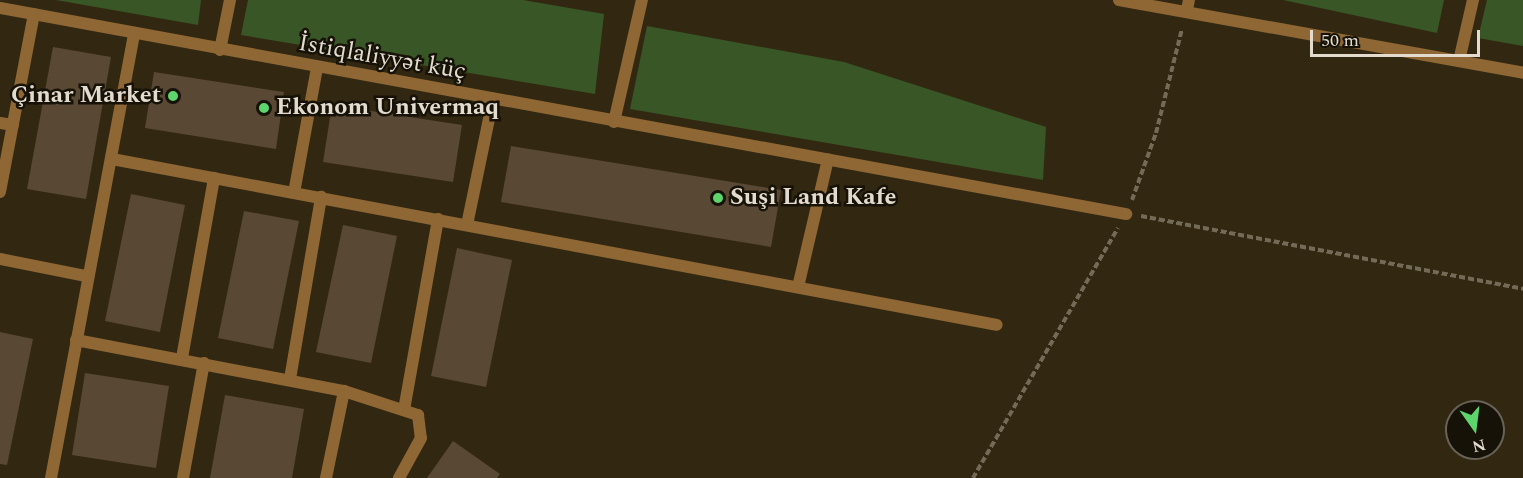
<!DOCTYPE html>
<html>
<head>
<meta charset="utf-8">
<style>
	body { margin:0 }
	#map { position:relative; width:1523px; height:478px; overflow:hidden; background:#322812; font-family:Spectral,serif }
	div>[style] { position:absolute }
	.green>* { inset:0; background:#385626 }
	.building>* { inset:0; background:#594834 }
	.path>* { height:4px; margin-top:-2px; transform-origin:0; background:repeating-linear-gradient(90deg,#736a57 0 6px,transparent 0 9px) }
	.lane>* { height:12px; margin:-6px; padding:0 6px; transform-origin:6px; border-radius:6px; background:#8f6734 }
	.street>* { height:12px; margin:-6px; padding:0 6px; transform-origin:6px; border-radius:6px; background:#8f6734 }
	.dots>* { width:16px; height:16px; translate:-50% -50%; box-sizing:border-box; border:3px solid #161208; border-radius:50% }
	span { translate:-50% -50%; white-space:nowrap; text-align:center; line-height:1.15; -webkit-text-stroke:5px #161208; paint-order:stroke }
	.street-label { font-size:24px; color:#e2dbce }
	.poi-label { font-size:24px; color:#e2dbce; font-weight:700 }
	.right { translate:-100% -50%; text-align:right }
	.left { translate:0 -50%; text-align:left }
	.north { position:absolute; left:1445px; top:400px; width:60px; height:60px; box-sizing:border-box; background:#161208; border:2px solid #686257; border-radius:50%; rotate:166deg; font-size:16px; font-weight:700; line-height:24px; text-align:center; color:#e2dbce }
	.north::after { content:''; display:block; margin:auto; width:21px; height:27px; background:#5ed56c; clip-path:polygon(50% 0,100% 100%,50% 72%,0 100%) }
	.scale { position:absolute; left:1310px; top:30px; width:170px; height:27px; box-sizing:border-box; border:3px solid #e2dbce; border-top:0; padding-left:8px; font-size:18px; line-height:21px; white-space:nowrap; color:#e2dbce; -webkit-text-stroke:4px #161208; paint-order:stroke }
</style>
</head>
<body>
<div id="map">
	<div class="green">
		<div style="clip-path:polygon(56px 0,201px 0,198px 25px)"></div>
		<div style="clip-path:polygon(248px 0,523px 0,604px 14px,595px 94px,241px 35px)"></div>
		<div style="clip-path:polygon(1283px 0,1444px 0,1437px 33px)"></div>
		<div style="clip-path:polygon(1487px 0,1523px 0,1523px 46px,1478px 38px)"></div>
		<div style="clip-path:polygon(647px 26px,844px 62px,1046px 127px,1043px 180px,630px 109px)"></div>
	</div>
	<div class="building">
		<div style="clip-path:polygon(53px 47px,111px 57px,86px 199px,27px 189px)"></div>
		<div style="clip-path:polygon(154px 72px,284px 92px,276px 149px,145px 128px)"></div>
		<div style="clip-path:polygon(332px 105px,462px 125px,453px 182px,323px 162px)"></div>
		<div style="clip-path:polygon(511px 146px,781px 190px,771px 247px,501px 202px)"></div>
		<div style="clip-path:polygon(131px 194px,185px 205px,160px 332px,105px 321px)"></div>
		<div style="clip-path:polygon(244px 211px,299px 221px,273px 349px,218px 338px)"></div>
		<div style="clip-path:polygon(343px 225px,397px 236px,371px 363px,316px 352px)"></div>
		<div style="clip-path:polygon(457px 248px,512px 260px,486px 387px,431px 376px)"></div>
		<div style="clip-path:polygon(0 332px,33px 339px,7px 465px,0 464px)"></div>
		<div style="clip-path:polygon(85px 373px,169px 386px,156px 468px,72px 455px)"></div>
		<div style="clip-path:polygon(225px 395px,304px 409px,292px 478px,210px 478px)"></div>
		<div style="clip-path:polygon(453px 441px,500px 474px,497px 478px,427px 478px)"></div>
	</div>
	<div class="path">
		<div style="left:1132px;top:200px;width:71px;rotate:-70.3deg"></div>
		<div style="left:1156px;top:133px;width:107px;rotate:-76deg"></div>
		<div style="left:1141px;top:216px;width:389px;rotate:10.8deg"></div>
		<div style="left:973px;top:478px;width:289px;rotate:-59.9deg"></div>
	</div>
	<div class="lane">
		<div style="left:1187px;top:10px;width:10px;rotate:-79deg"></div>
		<div style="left:220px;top:50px;width:51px;rotate:-78.7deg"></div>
		<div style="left:1459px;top:61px;width:63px;rotate:-77.1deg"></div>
		<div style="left:0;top:123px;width:13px;rotate:9deg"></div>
		<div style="left:112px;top:159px;width:900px;rotate:10.62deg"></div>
		<div style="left:0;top:192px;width:181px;rotate:-79.2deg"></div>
		<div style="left:294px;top:193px;width:127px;rotate:-79.6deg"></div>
		<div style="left:467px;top:225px;width:128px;rotate:-78.3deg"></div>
		<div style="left:0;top:259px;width:88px;rotate:11.2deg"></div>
		<div style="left:798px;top:287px;width:131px;rotate:-76.8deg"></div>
		<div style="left:76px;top:340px;width:273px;rotate:10.8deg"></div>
		<div style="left:182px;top:358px;width:183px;rotate:-79.9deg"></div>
		<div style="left:290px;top:379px;width:185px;rotate:-80.3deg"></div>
		<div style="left:404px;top:410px;width:194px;rotate:-79.9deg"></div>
		<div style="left:183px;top:478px;width:117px;rotate:-79.7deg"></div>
		<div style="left:326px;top:478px;width:89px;rotate:-78.3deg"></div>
		<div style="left:344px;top:391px;width:78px;rotate:18deg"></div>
		<div style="left:418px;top:415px;width:23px;rotate:83deg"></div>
		<div style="left:421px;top:438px;width:46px;rotate:118.8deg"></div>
	</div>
	<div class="street">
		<div style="left:1119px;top:0;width:411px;rotate:10.2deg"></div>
		<div style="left:0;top:8px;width:1145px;rotate:10.37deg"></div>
		<div style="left:614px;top:122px;width:125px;rotate:-77.1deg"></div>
		<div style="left:51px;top:478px;width:451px;rotate:-79.4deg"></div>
	</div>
	<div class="dots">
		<div style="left:173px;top:96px;background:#5ed56c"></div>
		<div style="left:264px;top:108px;background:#5ed56c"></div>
		<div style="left:718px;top:198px;background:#5ed56c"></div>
	</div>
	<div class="street-label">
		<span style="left:382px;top:58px;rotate:10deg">İstiqlaliyyət küç</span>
	</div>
	<div class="poi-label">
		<span class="right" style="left:161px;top:96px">Çinar Market</span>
		<span class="left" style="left:276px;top:108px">Ekonom Univermaq</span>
		<span class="left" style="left:730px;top:198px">Suşi Land Kafe</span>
	</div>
	<div class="north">N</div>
	<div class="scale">50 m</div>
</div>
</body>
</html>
